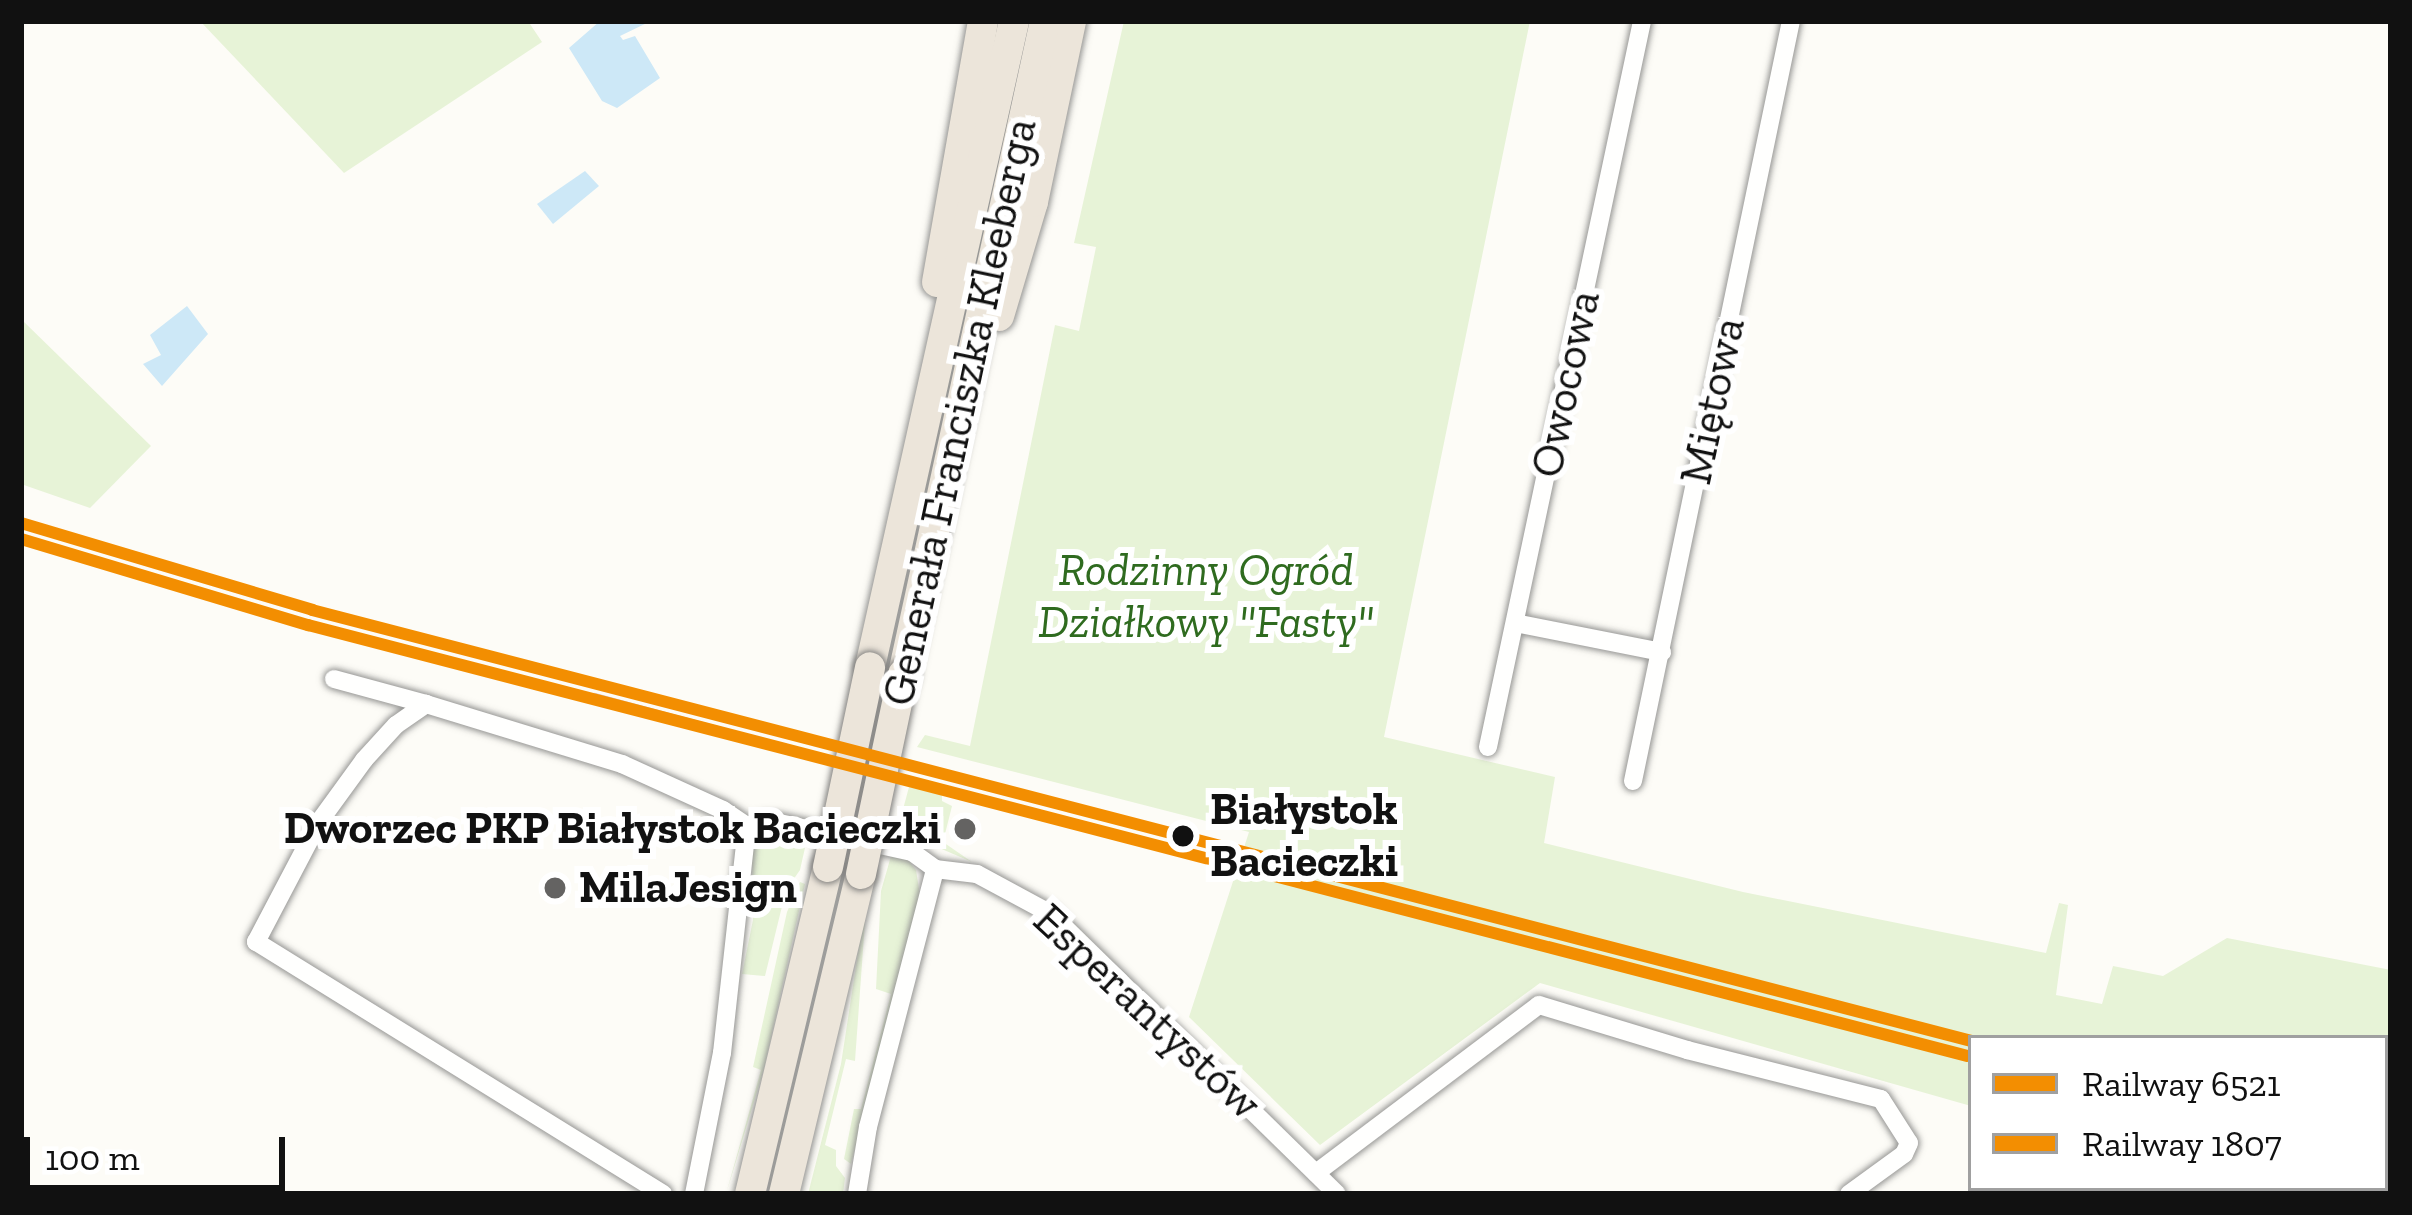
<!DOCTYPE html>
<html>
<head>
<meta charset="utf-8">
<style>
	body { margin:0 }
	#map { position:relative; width:2412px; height:1215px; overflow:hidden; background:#fdfcf7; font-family:"Zilla Slab",serif }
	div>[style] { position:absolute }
	.green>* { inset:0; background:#e7f3d7 }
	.water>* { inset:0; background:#cde8f7 }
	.roads { filter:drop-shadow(0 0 3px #979795) drop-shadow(0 0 3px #979795) }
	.minor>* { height:18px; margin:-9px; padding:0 9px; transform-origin:9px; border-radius:9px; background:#fffffe }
	.trunk>* { height:30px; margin:-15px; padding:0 15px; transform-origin:15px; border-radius:15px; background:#ece5da }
	.rail>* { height:4.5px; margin:-2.25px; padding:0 2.25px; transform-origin:2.25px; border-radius:2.25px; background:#d9c6c7 }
	.bridges { filter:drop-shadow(0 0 3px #858482) drop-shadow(0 0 3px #858482) }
	.trunk-bridge>* { height:30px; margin:-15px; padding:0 15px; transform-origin:15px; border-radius:15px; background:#ece5da }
	.rail-1>* { height:12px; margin:-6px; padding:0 6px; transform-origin:6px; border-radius:6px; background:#f38e01 }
	.rail-2>* { height:12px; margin:-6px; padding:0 6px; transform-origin:6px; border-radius:6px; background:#f38e01 }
	.dots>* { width:33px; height:33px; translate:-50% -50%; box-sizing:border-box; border:6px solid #fff; border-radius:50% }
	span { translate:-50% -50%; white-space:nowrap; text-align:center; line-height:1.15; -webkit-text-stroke:12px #fff; paint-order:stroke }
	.street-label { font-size:45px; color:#111 }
	.park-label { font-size:45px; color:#2f6b1f; font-style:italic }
	.stop-label { font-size:45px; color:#111; font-weight:700 }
	.left { translate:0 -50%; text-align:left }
	.poi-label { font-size:45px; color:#111; font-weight:700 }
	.right { translate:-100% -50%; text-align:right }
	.frame { position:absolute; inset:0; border:24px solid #111; pointer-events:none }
	.legend { position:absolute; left:1968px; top:1035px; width:420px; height:156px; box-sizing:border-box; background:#fff; border:3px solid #a0a0a0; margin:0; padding:15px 21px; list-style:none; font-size:36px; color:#111 }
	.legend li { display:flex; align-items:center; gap:24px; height:60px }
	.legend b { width:60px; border:3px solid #a0a0a0 }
	.scale { position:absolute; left:24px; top:1137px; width:261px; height:54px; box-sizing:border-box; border:6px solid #111; border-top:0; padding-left:15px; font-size:36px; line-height:42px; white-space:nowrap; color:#111; -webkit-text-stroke:9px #fff; paint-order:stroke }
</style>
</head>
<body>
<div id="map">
	<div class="green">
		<div style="clip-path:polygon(200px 21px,528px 21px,542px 42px,344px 173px)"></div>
		<div style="clip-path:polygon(1124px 21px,1530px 21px,1384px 737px,1555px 777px,1544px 843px,1743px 892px,2046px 953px,2059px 903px,2068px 905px,2056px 995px,2102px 1004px,2113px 966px,2163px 976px,2227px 938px,2391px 970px,2391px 1136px,2385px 1134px,2385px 1038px,1971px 1038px,1971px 1106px,1540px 983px,1320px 1145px,1189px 1017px,1249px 832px,917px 747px,925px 735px,970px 746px,1055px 325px,1079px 331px,1096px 247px,1074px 243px)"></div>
		<div style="clip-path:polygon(21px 319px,151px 446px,90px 508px,21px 484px)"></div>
		<div style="clip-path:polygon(909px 787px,942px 794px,942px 801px,952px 806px,943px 842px,972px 862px,916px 838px,895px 839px)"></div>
		<div style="clip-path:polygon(771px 830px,807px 839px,800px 870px,786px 890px,765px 976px,742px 974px,753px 920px,752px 846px)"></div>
		<div style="clip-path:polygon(891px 856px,908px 860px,916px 870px,920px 895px,851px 1164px,844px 1159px,854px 1109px,861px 1109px,891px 994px,876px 989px,881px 891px)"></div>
		<div style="clip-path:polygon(800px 882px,805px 884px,764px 1069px,726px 1194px,761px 1070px,753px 1067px,787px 912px)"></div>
		<div style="clip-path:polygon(867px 894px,855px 1061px,846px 1059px,825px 1145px,836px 1150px,836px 1166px,845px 1178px,843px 1194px,808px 1194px,841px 1064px)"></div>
	</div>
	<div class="water">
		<div style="clip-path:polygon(600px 21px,651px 21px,620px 36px,623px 40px,635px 36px,660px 78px,617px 108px,602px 101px,569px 48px)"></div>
		<div style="clip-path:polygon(585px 171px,599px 186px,553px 224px,537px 204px)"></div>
		<div style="clip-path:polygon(187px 306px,208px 334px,162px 386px,143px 364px,161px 355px,150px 335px)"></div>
	</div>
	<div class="roads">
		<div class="minor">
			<div style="left:1515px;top:623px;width:150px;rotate:11.2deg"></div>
			<div style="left:334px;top:679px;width:95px;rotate:15.2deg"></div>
			<div style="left:1488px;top:747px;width:742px;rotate:-78.02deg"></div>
			<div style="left:1633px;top:781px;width:776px;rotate:-78.26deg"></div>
			<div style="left:935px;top:869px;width:42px;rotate:6.8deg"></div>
			<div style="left:977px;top:874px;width:84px;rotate:28.4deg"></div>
			<div style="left:1051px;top:914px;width:400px;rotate:44.4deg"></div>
			<div style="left:1316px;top:1173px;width:279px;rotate:-37deg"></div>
			<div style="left:1539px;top:1005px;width:155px;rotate:16.9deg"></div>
			<div style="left:1687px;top:1050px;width:200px;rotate:14.2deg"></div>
			<div style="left:1881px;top:1099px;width:52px;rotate:57.5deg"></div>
			<div style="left:1909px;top:1143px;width:12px;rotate:114deg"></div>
			<div style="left:1904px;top:1154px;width:68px;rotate:144deg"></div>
			<div style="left:663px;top:1194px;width:479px;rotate:-148.2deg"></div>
			<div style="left:256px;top:942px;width:136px;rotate:-62.3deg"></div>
			<div style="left:319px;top:822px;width:77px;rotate:-54deg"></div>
			<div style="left:364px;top:760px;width:47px;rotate:-47.6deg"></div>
			<div style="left:396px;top:725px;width:37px;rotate:-35deg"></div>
			<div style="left:426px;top:704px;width:205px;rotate:17deg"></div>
			<div style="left:622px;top:764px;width:111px;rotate:24.5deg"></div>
			<div style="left:723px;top:810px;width:34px;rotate:34deg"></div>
			<div style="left:694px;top:1194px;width:144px;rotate:-78.8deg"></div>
			<div style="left:722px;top:1053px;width:220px;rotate:-83.7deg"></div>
			<div style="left:746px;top:834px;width:19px;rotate:-36deg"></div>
			<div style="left:761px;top:823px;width:14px;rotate:-4deg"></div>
			<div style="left:775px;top:822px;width:140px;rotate:12.4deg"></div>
			<div style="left:912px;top:852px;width:29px;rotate:36deg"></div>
			<div style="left:857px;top:1194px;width:68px;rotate:-80.7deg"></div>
			<div style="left:868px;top:1127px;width:267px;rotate:-75.4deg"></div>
		</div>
		<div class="trunk">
			<div style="left:937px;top:282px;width:265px;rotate:-80deg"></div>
			<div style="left:999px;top:316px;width:119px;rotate:-73.4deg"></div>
			<div style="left:1033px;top:202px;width:185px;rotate:-78.1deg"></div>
			<div style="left:870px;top:667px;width:662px;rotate:-77.43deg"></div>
			<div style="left:903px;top:674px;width:668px;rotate:-77.73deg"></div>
			<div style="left:750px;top:1194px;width:336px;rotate:-76.6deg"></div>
			<div style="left:784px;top:1194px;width:329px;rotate:-76.5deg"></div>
		</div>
	</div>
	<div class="rail">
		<div style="left:595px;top:695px;width:146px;rotate:15.1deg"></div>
	</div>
	<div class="bridges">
		<div class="trunk-bridge">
			<div style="left:828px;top:867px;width:204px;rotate:-78.1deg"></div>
			<div style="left:861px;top:874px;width:204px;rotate:-78.1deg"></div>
		</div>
	</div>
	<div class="rail-1">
		<div style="left:21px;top:523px;width:304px;rotate:16.6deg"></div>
		<div style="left:312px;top:610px;width:1714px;rotate:14.56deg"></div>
	</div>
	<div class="rail-2">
		<div style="left:21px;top:539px;width:300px;rotate:16.7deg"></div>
		<div style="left:308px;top:625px;width:1714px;rotate:14.56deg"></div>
	</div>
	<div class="dots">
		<div style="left:965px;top:829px;background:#646362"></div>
		<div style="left:1183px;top:836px;background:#111"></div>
		<div style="left:555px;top:888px;background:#646362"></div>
	</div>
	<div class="street-label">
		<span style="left:1566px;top:384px;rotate:-78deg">Owocowa</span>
		<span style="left:1713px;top:401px;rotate:-78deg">Miętowa</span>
		<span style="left:960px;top:412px;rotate:-78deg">Generała Franciszka Kleeberga</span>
		<span style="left:1147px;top:1012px;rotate:43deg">Esperantystów</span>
	</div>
	<div class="park-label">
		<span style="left:1206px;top:597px">Rodzinny Ogród<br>Działkowy "Fasty"</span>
	</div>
	<div class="stop-label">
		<span class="left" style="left:1210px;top:836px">Białystok<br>Bacieczki</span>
	</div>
	<div class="poi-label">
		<span class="right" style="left:941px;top:829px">Dworzec PKP Białystok Bacieczki</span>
		<span class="left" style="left:579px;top:888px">MilaJesign</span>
	</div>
	<div class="frame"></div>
	<ul class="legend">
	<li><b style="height:15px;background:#f38e01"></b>Railway 6521</li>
	<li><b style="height:15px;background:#f38e01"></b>Railway 1807</li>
	</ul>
	<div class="scale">100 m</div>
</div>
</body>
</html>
